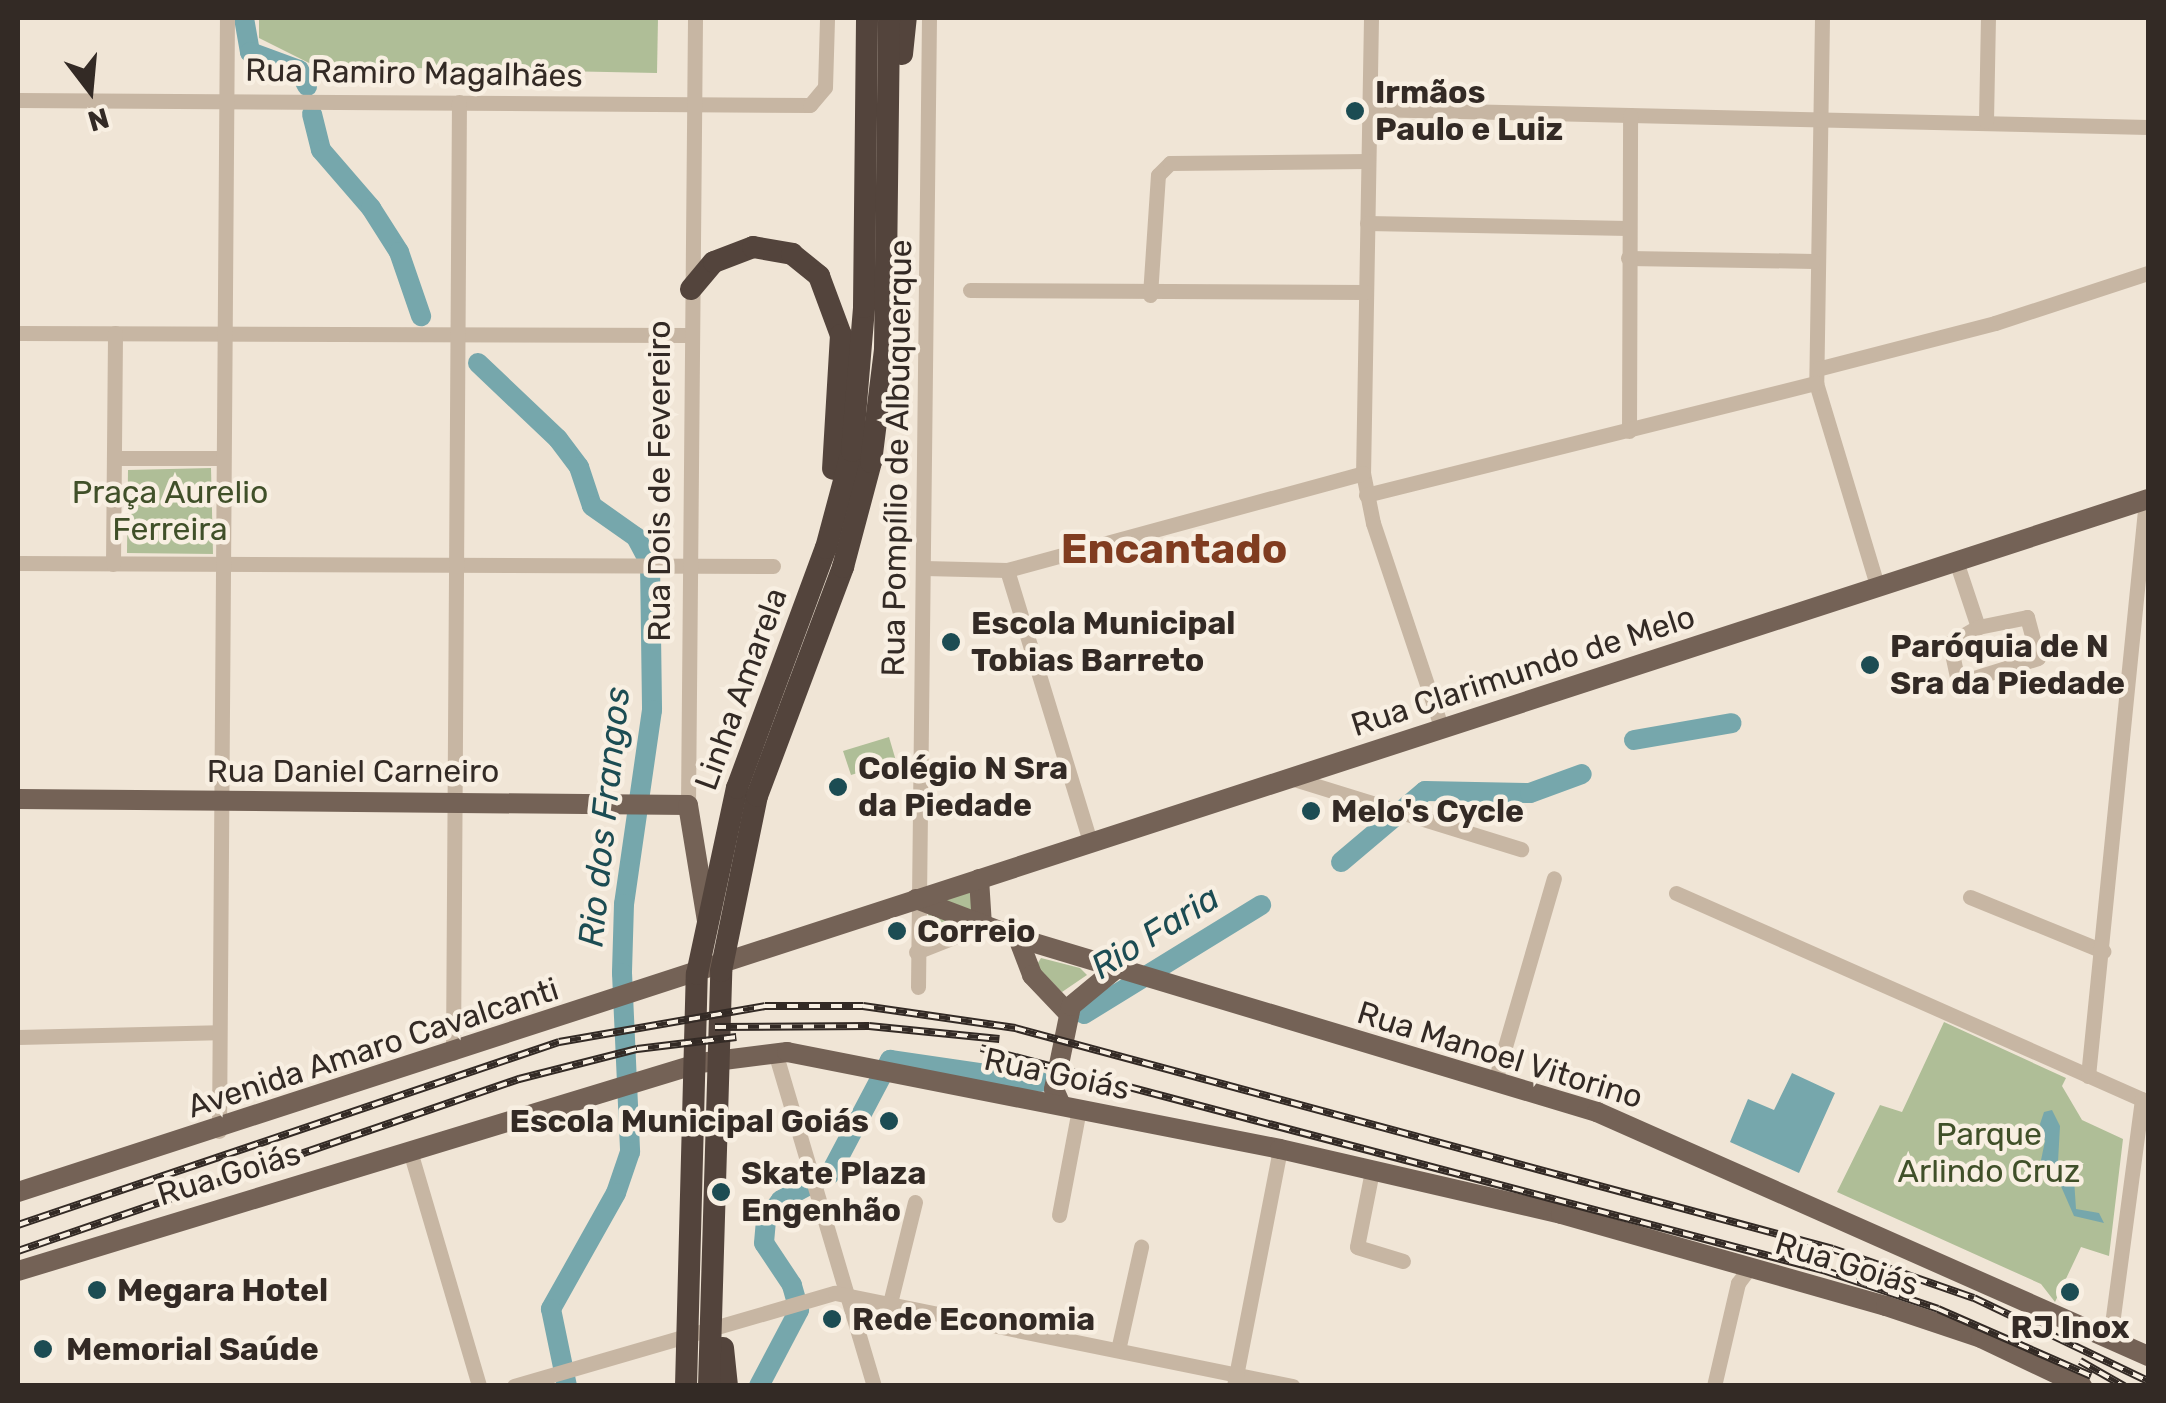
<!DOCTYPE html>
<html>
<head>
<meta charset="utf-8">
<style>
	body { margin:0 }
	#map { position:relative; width:2166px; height:1403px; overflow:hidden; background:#f0e5d6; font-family:Rubik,sans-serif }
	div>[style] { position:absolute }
	.green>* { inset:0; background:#afbe97 }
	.water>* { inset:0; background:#76a7ac }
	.river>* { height:20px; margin:-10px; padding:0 10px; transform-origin:10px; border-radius:10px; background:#76a7ac }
	.minor>* { height:15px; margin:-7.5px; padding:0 7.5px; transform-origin:7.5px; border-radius:7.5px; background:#c7b6a3 }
	.major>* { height:20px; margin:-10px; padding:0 10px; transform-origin:10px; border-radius:10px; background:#746256 }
	.highway>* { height:22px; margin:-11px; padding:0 11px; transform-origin:11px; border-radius:11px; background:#53443c }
	.rail>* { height:8px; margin-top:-4px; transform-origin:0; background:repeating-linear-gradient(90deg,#f8efe2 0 11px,#332a25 0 22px); box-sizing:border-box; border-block:2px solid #332a25 }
	.dots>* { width:28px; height:28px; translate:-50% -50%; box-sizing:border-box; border:5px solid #f8efe2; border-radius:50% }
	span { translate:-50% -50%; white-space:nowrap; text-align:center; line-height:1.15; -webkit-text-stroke:9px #f8efe2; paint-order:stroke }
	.street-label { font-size:32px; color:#332a25 }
	.poi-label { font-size:32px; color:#332a25; font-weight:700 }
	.left { translate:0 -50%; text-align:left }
	.right { translate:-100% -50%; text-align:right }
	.park-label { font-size:32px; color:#405029 }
	.water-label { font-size:35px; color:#1c4c53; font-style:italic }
	.district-label { font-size:42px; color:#803c20; font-weight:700 }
	.frame { position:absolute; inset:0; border:20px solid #332a25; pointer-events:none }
	.north { position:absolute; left:40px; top:40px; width:100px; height:100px; -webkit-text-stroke:8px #f8efe2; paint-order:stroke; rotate:164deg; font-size:28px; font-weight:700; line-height:40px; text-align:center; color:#332a25 }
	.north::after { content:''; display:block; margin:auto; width:35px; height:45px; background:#332a25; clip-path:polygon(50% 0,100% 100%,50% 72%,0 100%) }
</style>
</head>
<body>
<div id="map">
	<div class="green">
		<div style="clip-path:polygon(259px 18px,658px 18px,657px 73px,315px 66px,259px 38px)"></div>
		<div style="clip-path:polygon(211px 468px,213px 554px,127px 553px,128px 470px)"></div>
		<div style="clip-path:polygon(889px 737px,896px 761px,851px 775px,843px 751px)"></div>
		<div style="clip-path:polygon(970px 888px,975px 907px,932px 935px,927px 908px)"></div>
		<div style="clip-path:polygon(1041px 958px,1080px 968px,1087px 975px,1062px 992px,1036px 966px)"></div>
		<div style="clip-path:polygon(1944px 1022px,2066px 1078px,2062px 1086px,2082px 1120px,2123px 1139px,2109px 1256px,2081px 1247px,2055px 1302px,2041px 1284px,1837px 1192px,1880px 1105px,1902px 1112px)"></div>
	</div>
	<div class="water">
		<div style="clip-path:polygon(1792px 1073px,1835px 1093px,1799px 1173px,1730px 1142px,1748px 1099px,1774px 1110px)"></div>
		<div style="clip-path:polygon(2052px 1110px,2060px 1126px,2058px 1162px,2047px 1176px,2040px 1165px,2045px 1141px,2040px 1124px,2044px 1112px)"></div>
		<div style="clip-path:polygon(2062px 1168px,2074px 1179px,2076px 1209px,2099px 1213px,2104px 1223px,2074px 1216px,2060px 1184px)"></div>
	</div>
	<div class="river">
		<div style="left:244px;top:18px;width:35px;rotate:80deg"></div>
		<div style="left:250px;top:52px;width:52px;rotate:20.2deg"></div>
		<div style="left:299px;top:70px;width:18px;rotate:63deg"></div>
		<div style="left:312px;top:114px;width:37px;rotate:76deg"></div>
		<div style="left:321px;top:150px;width:77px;rotate:49.2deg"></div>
		<div style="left:371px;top:208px;width:52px;rotate:57.5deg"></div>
		<div style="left:399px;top:252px;width:68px;rotate:71deg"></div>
		<div style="left:478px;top:363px;width:110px;rotate:43.5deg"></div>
		<div style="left:558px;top:439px;width:35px;rotate:53deg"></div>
		<div style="left:579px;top:467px;width:41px;rotate:71.6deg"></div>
		<div style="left:592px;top:506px;width:54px;rotate:35.2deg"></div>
		<div style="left:636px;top:537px;width:30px;rotate:62deg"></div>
		<div style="left:650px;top:563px;width:147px;rotate:89.2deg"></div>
		<div style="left:652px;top:710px;width:196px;rotate:98.2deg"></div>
		<div style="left:624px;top:904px;width:69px;rotate:91.7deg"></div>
		<div style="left:622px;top:973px;width:179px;rotate:87.4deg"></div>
		<div style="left:630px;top:1152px;width:43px;rotate:108.9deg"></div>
		<div style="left:616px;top:1193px;width:133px;rotate:119.3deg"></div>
		<div style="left:551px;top:1309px;width:79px;rotate:78.3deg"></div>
		<div style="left:1634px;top:740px;width:99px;rotate:-9.8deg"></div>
		<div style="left:1341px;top:862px;width:110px;rotate:-40.2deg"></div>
		<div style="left:1425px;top:791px;width:105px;rotate:1.1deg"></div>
		<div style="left:1530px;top:793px;width:55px;rotate:-20.1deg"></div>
		<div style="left:1084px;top:1014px;width:208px;rotate:-31.6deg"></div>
		<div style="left:759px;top:1386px;width:86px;rotate:-62.2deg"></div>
		<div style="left:799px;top:1310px;width:26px;rotate:-106deg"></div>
		<div style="left:792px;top:1285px;width:50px;rotate:-123.7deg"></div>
		<div style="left:764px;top:1243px;width:23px;rotate:-85deg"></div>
		<div style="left:766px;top:1220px;width:25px;rotate:-53deg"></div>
		<div style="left:781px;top:1200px;width:55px;rotate:-28deg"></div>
		<div style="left:830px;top:1174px;width:129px;rotate:-62.2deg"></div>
		<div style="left:890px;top:1060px;width:152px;rotate:8.3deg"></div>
	</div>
	<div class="minor">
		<div style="left:1371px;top:18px;width:455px;rotate:91deg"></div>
		<div style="left:1363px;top:473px;width:51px;rotate:78.7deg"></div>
		<div style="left:1373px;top:523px;width:217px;rotate:71.5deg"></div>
		<div style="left:1822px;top:18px;width:365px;rotate:90.9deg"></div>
		<div style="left:1816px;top:383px;width:214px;rotate:73.2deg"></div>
		<div style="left:18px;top:100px;width:792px;rotate:0.36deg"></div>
		<div style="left:810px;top:105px;width:23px;rotate:-50deg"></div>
		<div style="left:825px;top:87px;width:69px;rotate:-88.3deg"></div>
		<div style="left:1369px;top:109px;width:779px;rotate:1.32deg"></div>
		<div style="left:1986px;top:121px;width:103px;rotate:-88.9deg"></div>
		<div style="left:1367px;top:223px;width:261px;rotate:1.1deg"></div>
		<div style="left:1628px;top:258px;width:185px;rotate:0.9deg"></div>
		<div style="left:970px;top:290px;width:395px;rotate:0.3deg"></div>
		<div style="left:1150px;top:295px;width:120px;rotate:-86.2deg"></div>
		<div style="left:1158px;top:175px;width:17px;rotate:-45deg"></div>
		<div style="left:1170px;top:163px;width:198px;rotate:-0.6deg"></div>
		<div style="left:18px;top:333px;width:672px;rotate:0.17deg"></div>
		<div style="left:1817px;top:369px;width:184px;rotate:-14.5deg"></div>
		<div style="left:1995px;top:323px;width:161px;rotate:-18.1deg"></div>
		<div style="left:1629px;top:431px;width:316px;rotate:-89.8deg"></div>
		<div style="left:114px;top:458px;width:109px"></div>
		<div style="left:1366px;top:495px;width:464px;rotate:-14deg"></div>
		<div style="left:1956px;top:561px;width:70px;rotate:71.6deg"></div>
		<div style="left:18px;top:563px;width:755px;rotate:0.23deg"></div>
		<div style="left:113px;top:564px;width:231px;rotate:-89.5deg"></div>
		<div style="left:924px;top:568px;width:83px;rotate:1.4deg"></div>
		<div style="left:1007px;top:570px;width:369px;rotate:-15.2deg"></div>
		<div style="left:1007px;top:570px;width:284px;rotate:73deg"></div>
		<div style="left:2027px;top:617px;width:42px;rotate:75deg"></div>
		<div style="left:2038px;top:658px;width:77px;rotate:162.7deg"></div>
		<div style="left:1964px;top:681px;width:8px;rotate:-150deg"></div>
		<div style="left:1957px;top:677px;width:35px;rotate:-102deg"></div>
		<div style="left:1950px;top:643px;width:32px;rotate:-30deg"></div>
		<div style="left:1978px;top:627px;width:50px;rotate:-11.5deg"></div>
		<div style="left:1291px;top:778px;width:241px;rotate:17.2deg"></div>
		<div style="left:688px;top:805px;width:787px;rotate:-89.49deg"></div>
		<div style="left:1676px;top:893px;width:516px;rotate:23.88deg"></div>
		<div style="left:1970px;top:897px;width:144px;rotate:22.1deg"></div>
		<div style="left:916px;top:952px;width:71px;rotate:-21.5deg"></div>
		<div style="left:918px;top:987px;width:969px;rotate:-89.35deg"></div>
		<div style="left:18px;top:1037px;width:199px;rotate:-1.4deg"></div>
		<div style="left:775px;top:1052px;width:348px;rotate:73.5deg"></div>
		<div style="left:453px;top:1053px;width:951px;rotate:-89.64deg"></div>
		<div style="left:2088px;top:1076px;width:579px;rotate:-84.25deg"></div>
		<div style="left:1495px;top:1081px;width:211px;rotate:-73.8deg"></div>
		<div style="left:219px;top:1131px;width:1113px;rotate:-89.59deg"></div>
		<div style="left:410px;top:1151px;width:245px;rotate:73.6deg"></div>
		<div style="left:1372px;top:1171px;width:77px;rotate:101.2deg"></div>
		<div style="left:1357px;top:1247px;width:48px;rotate:16.9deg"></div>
		<div style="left:1059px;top:1215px;width:108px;rotate:-79.3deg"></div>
		<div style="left:890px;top:1303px;width:104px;rotate:-76.1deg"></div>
		<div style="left:2110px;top:1339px;width:242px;rotate:-82.4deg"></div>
		<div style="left:1118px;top:1350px;width:106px;rotate:-77.4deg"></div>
		<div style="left:514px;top:1386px;width:334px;rotate:-16.2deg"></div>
		<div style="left:835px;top:1293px;width:467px;rotate:11.5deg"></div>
		<div style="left:1234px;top:1386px;width:241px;rotate:-79deg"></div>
		<div style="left:1714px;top:1386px;width:106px;rotate:-76.9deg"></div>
		<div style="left:1738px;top:1283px;width:20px;rotate:-53deg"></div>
	</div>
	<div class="major">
		<div style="left:18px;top:799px;width:670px;rotate:0.51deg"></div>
		<div style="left:688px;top:805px;width:118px;rotate:80.7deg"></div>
		<div style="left:979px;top:879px;width:47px;rotate:86.3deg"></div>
		<div style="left:916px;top:899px;width:109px;rotate:20.9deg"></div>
		<div style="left:1018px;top:938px;width:605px;rotate:16.73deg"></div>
		<div style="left:1597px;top:1112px;width:603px;rotate:23.89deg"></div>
		<div style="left:1018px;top:938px;width:40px;rotate:69deg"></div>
		<div style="left:1032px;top:975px;width:54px;rotate:46.5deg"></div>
		<div style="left:1061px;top:1105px;width:17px;rotate:-114deg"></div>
		<div style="left:1054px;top:1089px;width:85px;rotate:-78.4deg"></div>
		<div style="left:1071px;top:1006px;width:60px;rotate:-39.6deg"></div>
		<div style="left:18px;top:1192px;width:2240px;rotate:-18.02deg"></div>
		<div style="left:18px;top:1271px;width:713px;rotate:-16.96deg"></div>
		<div style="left:700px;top:1063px;width:88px;rotate:-7.2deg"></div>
		<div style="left:787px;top:1052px;width:502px;rotate:11.13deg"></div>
		<div style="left:1280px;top:1149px;width:288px;rotate:13deg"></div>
		<div style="left:1561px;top:1214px;width:338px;rotate:15.8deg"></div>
		<div style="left:1886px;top:1306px;width:100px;rotate:18.6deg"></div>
		<div style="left:1981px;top:1338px;width:112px;rotate:25.4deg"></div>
	</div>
	<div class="highway">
		<div style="left:902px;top:54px;width:36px;rotate:-84deg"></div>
		<div style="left:691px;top:289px;width:35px;rotate:-50deg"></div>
		<div style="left:714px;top:262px;width:42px;rotate:-21deg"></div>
		<div style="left:753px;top:247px;width:40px;rotate:10deg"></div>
		<div style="left:792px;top:254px;width:35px;rotate:39deg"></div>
		<div style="left:819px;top:276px;width:63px;rotate:69.6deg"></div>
		<div style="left:841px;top:335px;width:134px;rotate:93.4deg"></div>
		<div style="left:723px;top:1348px;width:38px;rotate:84deg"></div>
		<div style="left:686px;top:1386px;width:412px;rotate:-88.5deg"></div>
		<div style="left:697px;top:974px;width:190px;rotate:-77.9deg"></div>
		<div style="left:737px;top:788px;width:256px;rotate:-69.7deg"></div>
		<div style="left:826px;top:548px;width:100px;rotate:-75deg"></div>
		<div style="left:852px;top:451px;width:144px;rotate:-85.2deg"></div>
		<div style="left:864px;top:307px;width:289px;rotate:-89.4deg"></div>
		<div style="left:709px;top:1386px;width:415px;rotate:-88.3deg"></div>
		<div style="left:721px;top:971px;width:179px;rotate:-78.4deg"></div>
		<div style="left:757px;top:796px;width:245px;rotate:-69.4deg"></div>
		<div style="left:843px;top:567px;width:109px;rotate:-75.1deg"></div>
		<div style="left:871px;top:462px;width:113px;rotate:-82.9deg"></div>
		<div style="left:885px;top:350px;width:332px;rotate:-89.3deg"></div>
	</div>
	<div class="rail">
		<div style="left:715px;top:1027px;width:154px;rotate:-0.4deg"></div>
		<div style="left:869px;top:1026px;width:131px;rotate:5.7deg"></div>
		<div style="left:981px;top:1048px;width:874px;rotate:14.78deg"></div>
		<div style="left:1826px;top:1271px;width:118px;rotate:18.7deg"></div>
		<div style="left:1938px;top:1309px;width:167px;rotate:23.6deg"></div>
		<div style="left:18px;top:1225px;width:571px;rotate:-18.69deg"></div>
		<div style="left:559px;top:1042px;width:209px;rotate:-9.9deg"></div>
		<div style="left:765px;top:1006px;width:98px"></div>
		<div style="left:863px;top:1006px;width:154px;rotate:8.2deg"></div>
		<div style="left:1015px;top:1028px;width:847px;rotate:15.12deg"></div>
		<div style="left:1833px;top:1249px;width:149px;rotate:19.2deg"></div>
		<div style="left:1974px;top:1298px;width:193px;rotate:25.5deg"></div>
		<div style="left:18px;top:1251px;width:530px;rotate:-18.95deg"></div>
		<div style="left:519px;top:1079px;width:122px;rotate:-14.3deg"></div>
		<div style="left:637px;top:1049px;width:100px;rotate:-6.9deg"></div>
		<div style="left:2080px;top:1361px;width:51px;rotate:29.6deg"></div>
	</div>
	<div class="dots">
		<div style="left:1355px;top:111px;background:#1c4c53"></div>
		<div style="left:951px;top:642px;background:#1c4c53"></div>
		<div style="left:1870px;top:665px;background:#1c4c53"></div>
		<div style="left:838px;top:787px;background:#1c4c53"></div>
		<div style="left:1311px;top:811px;background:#1c4c53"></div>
		<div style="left:897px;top:931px;background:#1c4c53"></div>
		<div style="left:889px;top:1121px;background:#1c4c53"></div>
		<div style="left:721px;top:1192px;background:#1c4c53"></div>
		<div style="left:97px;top:1290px;background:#1c4c53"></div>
		<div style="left:2070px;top:1292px;background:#1c4c53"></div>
		<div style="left:832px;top:1319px;background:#1c4c53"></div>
		<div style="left:43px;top:1349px;background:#1c4c53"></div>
	</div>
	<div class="street-label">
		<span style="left:414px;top:73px;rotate:1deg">Rua Ramiro Magalhães</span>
		<span style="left:897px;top:458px;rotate:-89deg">Rua Pompílio de Albuquerque</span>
		<span style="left:659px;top:481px;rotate:-90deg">Rua Dois de Fevereiro</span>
		<span style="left:1523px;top:671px;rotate:-18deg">Rua Clarimundo de Melo</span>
		<span style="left:741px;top:689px;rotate:-70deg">Linha Amarela</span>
		<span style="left:353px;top:771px">Rua Daniel Carneiro</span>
		<span style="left:373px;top:1048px;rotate:-18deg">Avenida Amaro Cavalcanti</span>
		<span style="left:1500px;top:1055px;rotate:17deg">Rua Manoel Vitorino</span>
		<span style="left:1057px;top:1074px;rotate:12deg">Rua Goiás</span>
		<span style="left:229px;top:1174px;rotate:-17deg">Rua Goiás</span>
		<span style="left:1847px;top:1264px;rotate:17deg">Rua Goiás</span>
	</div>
	<div class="poi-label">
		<span class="left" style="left:1375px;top:111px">Irmãos<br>Paulo e Luiz</span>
		<span class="left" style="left:971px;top:642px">Escola Municipal<br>Tobias Barreto</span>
		<span class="left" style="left:1890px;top:665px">Paróquia de N<br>Sra da Piedade</span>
		<span class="left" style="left:858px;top:787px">Colégio N Sra<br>da Piedade</span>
		<span class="left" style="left:1331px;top:811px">Melo's Cycle</span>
		<span class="left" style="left:917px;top:931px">Correio</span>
		<span class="right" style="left:869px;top:1121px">Escola Municipal Goiás</span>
		<span class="left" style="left:741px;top:1192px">Skate Plaza<br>Engenhão</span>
		<span class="left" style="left:117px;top:1290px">Megara Hotel</span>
		<span class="left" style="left:852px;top:1319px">Rede Economia</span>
		<span style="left:2070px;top:1327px">RJ Inox</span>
		<span class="left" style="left:66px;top:1349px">Memorial Saúde</span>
	</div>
	<div class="park-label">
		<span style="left:170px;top:511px">Praça Aurelio<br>Ferreira</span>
		<span style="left:1989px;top:1153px">Parque<br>Arlindo Cruz</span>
	</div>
	<div class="water-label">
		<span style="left:604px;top:817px;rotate:-84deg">Rio dos Frangos</span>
		<span style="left:1155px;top:932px;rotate:-32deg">Rio Faria</span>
	</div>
	<div class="district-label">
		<span style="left:1174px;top:549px">Encantado</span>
	</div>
	<div class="frame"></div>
	<div class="north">N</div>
</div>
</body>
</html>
